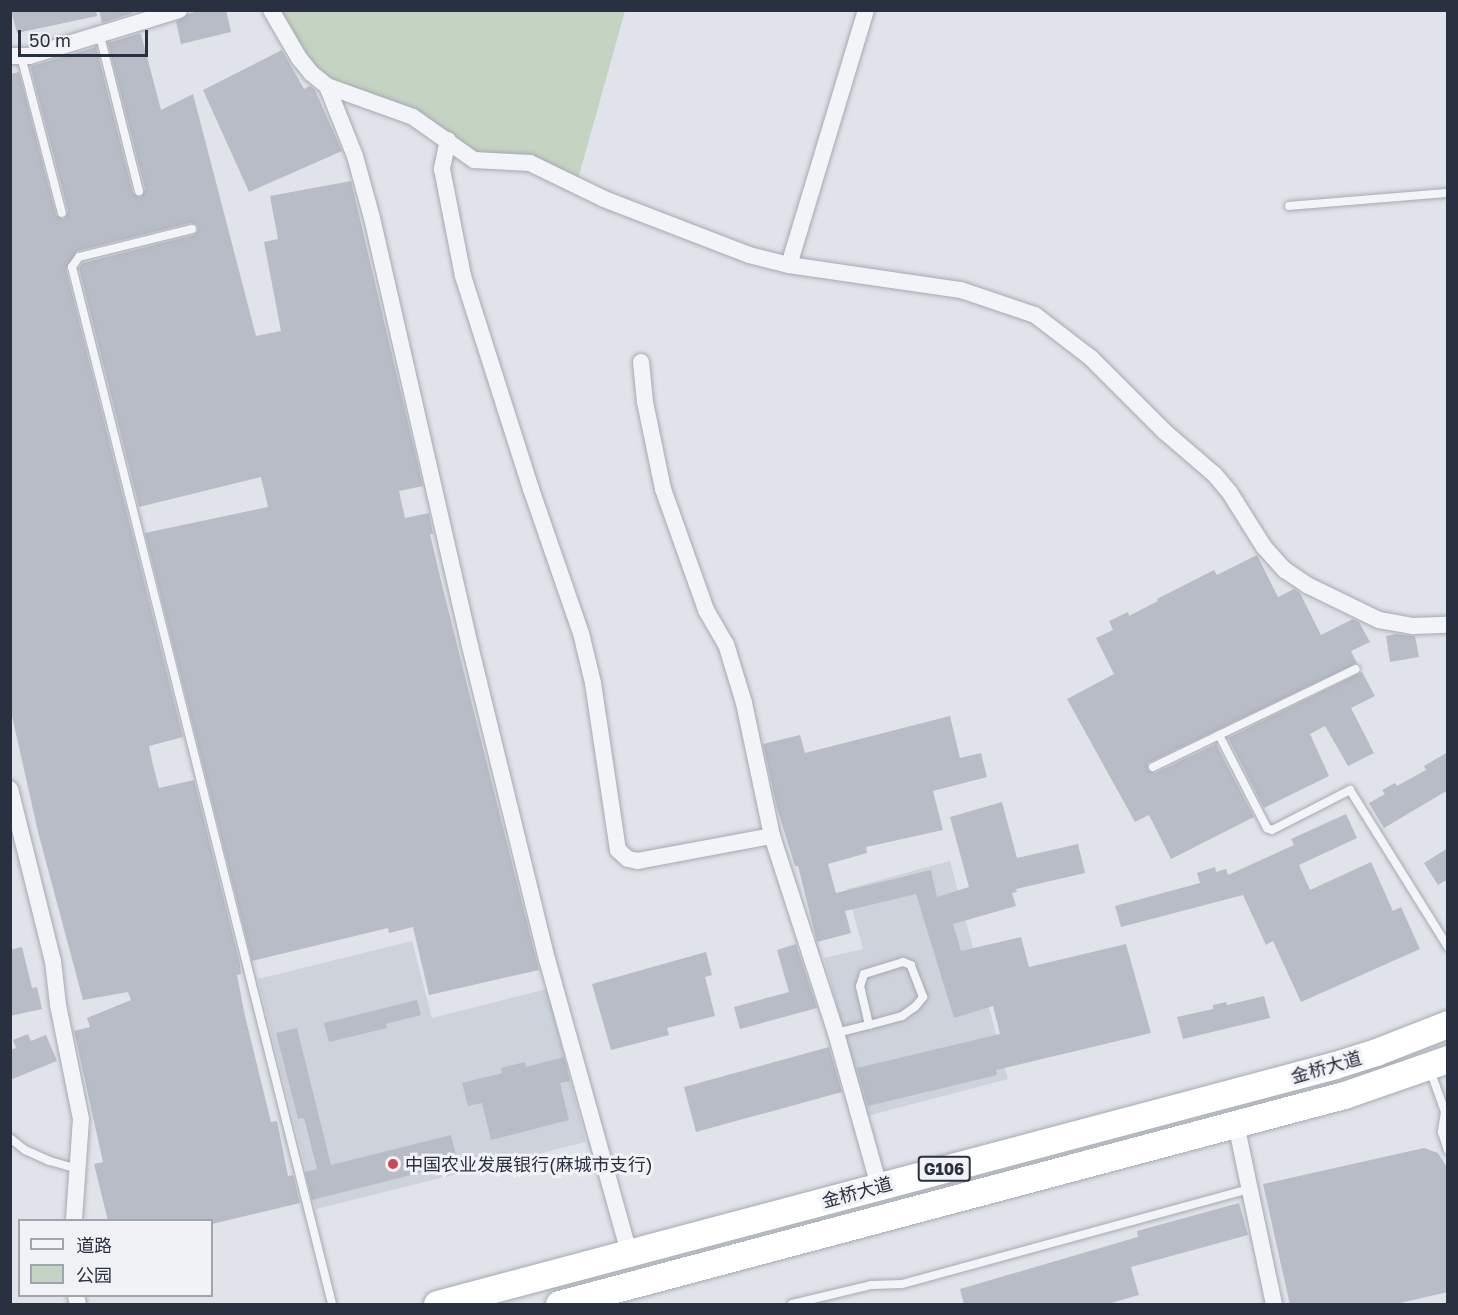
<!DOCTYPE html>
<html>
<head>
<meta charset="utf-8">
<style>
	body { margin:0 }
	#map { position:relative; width:1458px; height:1315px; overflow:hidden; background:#e0e3e9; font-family:"Golos Text","Noto Sans SC",sans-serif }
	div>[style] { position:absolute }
	.built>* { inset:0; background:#ced2db }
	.green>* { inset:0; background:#c5d3c2 }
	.building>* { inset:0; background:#b8bcc6 }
	.roads { filter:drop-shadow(0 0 2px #a5aab3) drop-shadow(0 0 2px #a5aab3) }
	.service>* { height:8px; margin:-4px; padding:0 4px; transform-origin:4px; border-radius:4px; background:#f3f4f7 }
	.minor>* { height:16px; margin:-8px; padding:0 8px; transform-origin:8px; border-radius:8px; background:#f3f4f7 }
	.trunk>* { height:27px; margin:-13.5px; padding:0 13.5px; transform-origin:13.5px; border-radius:13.5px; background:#fff }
	.dots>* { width:16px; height:16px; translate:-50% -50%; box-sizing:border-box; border:3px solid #f0f2f6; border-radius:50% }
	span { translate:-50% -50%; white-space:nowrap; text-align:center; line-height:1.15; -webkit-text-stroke:6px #f0f2f6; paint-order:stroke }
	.shield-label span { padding:2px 4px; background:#f0f2f6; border:2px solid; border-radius:4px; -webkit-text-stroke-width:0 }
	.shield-label { font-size:16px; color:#293040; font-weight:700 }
	.street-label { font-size:18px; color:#293040 }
	.poi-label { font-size:18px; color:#293040 }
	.left { translate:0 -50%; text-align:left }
	.frame { position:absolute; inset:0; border:12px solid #293040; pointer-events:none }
	.legend { position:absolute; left:18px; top:1219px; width:195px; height:78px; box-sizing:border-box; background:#f0f2f6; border:2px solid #a0a4ad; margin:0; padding:8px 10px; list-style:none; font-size:18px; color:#293040 }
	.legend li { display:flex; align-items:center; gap:12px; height:30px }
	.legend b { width:30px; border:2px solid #a0a4ad }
	.scale { position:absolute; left:18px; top:30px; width:130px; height:27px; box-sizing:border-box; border:3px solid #293040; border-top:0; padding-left:8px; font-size:18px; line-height:21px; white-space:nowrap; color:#293040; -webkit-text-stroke:4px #f0f2f6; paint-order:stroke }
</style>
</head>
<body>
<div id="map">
	<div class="built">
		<div style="clip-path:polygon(950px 861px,1008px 1079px,867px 1116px,824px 958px,863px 949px,847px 889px)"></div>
		<div style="clip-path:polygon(412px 941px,432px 1018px,547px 989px,586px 1142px,316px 1209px,258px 979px)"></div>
	</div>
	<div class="green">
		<div style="clip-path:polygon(278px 11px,625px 11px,578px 179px,482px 156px,332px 82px,311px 66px)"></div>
	</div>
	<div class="building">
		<div style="clip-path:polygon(11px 10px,96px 10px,97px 16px,17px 33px)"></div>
		<div style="clip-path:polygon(99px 10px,133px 10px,133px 13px,102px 23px)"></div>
		<div style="clip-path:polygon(202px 10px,226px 10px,231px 32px,181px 44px,176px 22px,188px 14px)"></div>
		<div style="clip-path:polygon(138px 34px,141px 34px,161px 110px,193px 94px,256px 336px,281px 331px,264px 242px,278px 239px,270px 196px,351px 181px,423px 486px,399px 491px,405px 518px,429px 513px,433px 534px,430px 534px,442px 585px,539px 970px,429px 995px,413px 927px,389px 933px,388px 928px,252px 961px,145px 533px,268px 507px,261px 477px,139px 507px,79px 268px,83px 263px,194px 235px,198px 231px,197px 225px,190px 223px,77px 251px,66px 269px,183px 737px,149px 746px,152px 761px,159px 788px,194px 780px,240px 964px,241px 974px,237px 975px,245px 1016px,271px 1122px,277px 1121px,288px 1176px,293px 1175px,300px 1203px,212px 1224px,212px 1221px,108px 1221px,94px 1164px,103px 1162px,74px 1031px,90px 1027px,87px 1018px,131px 1000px,128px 992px,83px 1000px,38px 832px,10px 707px,10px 74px,19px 72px,56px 215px,64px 219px,68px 211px,31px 69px,32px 66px,96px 47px,133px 193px,141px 197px,145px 189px,108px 43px)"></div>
		<div style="clip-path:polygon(282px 50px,304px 89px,310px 86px,315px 90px,342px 151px,249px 192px,203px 90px)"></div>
		<div style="clip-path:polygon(1257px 555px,1278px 597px,1294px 589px,1300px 593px,1321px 635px,1353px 619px,1359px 622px,1370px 642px,1351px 651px,1357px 663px,1148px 763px,1148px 770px,1155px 773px,1216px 744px,1254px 817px,1171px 859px,1149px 815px,1135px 822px,1067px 699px,1114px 674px,1096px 638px,1113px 630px,1109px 621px,1128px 612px,1129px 616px,1158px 601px,1157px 599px,1214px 570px,1217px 575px)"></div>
		<div style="clip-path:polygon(1396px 634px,1415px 636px,1419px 657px,1390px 662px,1386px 636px)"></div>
		<div style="clip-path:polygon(1362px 672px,1375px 696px,1351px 708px,1374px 753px,1348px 766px,1325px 726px,1310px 734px,1329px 776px,1264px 808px,1228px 738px)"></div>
		<div style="clip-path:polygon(950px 716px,960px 758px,981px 753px,987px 777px,933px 791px,943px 830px,866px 847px,867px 853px,828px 864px,836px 893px,931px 870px,937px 897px,969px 887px,950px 817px,1002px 802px,1017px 858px,1078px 844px,1085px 873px,1016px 889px,1017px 892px,1012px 893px,1016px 906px,953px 924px,961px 951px,1021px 937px,1029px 967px,1126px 944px,1151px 1033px,996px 1070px,997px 1075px,868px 1106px,857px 1068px,1000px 1034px,993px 1006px,954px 1018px,916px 894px,845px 911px,851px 933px,817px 942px,798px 866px,795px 866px,777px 808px,763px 744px,800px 735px,805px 753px)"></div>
		<div style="clip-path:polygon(1448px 752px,1448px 790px,1384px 828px,1369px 803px,1385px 794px,1382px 790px,1395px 783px,1397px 786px,1426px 770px,1424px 766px)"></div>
		<div style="clip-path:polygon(1346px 814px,1357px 838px,1299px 865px,1310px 890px,1371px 862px,1393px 911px,1401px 907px,1420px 949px,1301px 1002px,1273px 941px,1266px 945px,1243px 895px,1121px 927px,1115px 906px,1200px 883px,1197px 873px,1215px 867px,1216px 872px,1226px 869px,1228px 875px,1294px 845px,1291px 839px)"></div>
		<div style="clip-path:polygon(1448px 848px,1448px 879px,1438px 885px,1424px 863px)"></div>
		<div style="clip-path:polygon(796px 944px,817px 1008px,740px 1029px,734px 1007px,789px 992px,777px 950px)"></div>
		<div style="clip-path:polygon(22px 947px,32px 988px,37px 987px,42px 1009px,10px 1016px,10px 950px)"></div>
		<div style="clip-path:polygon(706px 952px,712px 975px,705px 977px,715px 1016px,667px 1028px,669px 1035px,611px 1050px,592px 984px)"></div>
		<div style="clip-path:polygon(1264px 996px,1270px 1018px,1183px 1039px,1177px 1017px,1213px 1009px,1213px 1005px,1226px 1002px,1227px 1005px)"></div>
		<div style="clip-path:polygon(417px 1000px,421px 1015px,386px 1024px,387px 1028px,329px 1042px,324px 1023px)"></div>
		<div style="clip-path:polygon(297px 1028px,331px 1165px,451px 1135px,458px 1163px,312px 1200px,305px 1172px,317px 1169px,304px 1118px,298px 1119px,276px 1033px)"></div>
		<div style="clip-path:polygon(28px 1034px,31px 1041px,46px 1035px,57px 1061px,10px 1080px,10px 1050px,16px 1048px,13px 1040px)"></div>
		<div style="clip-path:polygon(829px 1047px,842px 1092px,696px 1132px,684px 1087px)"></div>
		<div style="clip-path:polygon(564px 1057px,570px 1081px,560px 1083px,569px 1120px,491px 1140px,482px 1103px,468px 1106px,462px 1083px,502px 1073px,501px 1068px,525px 1062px,526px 1067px)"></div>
		<div style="clip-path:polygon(1424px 1148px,1438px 1153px,1448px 1169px,1448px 1292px,1391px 1305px,1290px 1305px,1263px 1184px)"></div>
		<div style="clip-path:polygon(1239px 1203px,1248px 1235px,1131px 1267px,1139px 1295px,1104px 1305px,964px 1305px,960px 1289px,1138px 1237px,1137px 1231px)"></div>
	</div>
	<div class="roads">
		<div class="service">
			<div style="left:100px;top:36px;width:160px;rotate:75.9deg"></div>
			<div style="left:21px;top:56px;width:162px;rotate:75.4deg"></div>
			<div style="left:1289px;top:206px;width:160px;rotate:-4.7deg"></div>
			<div style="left:192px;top:229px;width:116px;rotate:166.1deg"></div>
			<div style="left:79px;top:257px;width:12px;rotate:125deg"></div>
			<div style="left:72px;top:267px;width:1069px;rotate:75.92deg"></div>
			<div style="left:1219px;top:735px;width:105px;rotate:62.7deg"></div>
			<div style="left:1267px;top:828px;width:5px;rotate:22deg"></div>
			<div style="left:1272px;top:830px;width:88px;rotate:-27.1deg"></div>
			<div style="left:1350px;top:790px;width:185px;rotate:58deg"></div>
			<div style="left:1153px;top:767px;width:225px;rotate:-25.8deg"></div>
			<div style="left:836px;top:1033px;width:34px;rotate:-14deg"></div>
			<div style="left:869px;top:1025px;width:34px;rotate:-15deg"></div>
			<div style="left:902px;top:1016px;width:16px;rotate:-35deg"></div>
			<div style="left:915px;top:1007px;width:13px;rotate:-51deg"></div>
			<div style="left:923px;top:997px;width:34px;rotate:-111deg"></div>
			<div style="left:911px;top:965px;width:9px;rotate:-159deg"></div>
			<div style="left:903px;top:962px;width:41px;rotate:162.9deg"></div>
			<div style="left:864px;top:974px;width:13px;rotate:108deg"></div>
			<div style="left:860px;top:986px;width:40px;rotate:77deg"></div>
			<div style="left:1430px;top:1070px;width:45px;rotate:70.3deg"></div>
			<div style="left:1445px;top:1112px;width:20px;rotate:99deg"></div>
			<div style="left:1442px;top:1132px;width:19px;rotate:72deg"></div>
			<div style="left:10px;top:1138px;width:19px;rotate:39deg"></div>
			<div style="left:25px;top:1150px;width:27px;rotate:24deg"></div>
			<div style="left:50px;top:1161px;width:29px;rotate:16deg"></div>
			<div style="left:792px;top:1304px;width:81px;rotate:-13.5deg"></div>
			<div style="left:871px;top:1285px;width:31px;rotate:-2deg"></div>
			<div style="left:902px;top:1284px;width:360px;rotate:-15.3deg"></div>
		</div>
		<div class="minor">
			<div style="left:271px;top:10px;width:56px;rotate:59.7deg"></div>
			<div style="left:299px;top:58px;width:19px;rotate:51deg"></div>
			<div style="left:311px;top:73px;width:21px;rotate:39deg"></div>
			<div style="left:327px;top:86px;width:91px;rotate:19.8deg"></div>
			<div style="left:413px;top:117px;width:75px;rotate:35.2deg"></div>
			<div style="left:474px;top:160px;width:56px;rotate:3.1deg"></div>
			<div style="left:530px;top:163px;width:82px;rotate:25.9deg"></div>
			<div style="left:604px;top:199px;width:155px;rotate:21.1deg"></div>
			<div style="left:749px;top:255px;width:41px;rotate:14deg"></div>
			<div style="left:789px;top:265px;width:174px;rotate:8.3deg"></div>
			<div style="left:961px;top:290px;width:78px;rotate:18.7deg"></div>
			<div style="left:1035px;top:315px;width:71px;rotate:37.5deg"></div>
			<div style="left:1091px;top:358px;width:105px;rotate:45deg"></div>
			<div style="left:1165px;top:432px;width:66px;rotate:40.7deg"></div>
			<div style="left:1215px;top:475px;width:23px;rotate:50deg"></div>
			<div style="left:1230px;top:493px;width:64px;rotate:57.8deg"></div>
			<div style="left:1264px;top:547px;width:31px;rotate:48deg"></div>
			<div style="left:1285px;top:570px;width:27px;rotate:34deg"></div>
			<div style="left:1307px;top:585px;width:80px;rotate:25.9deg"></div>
			<div style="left:1379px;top:620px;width:35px;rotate:10deg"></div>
			<div style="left:1413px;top:626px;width:35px;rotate:-2deg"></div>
			<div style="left:10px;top:56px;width:19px"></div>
			<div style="left:29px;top:56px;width:157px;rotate:-17deg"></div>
			<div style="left:327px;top:86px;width:75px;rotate:68.2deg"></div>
			<div style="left:355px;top:156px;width:64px;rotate:74.7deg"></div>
			<div style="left:372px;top:218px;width:439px;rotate:77.1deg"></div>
			<div style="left:470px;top:646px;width:322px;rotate:76.2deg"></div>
			<div style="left:547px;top:959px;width:305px;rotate:74.4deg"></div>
			<div style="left:448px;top:140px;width:30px;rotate:102deg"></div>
			<div style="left:442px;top:169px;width:109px;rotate:78.9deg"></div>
			<div style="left:463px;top:276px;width:224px;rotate:72.3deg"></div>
			<div style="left:531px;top:489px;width:152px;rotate:70.9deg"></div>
			<div style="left:581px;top:633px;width:51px;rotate:76.5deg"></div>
			<div style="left:593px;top:683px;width:169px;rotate:81.5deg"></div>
			<div style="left:618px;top:850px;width:13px;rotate:42deg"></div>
			<div style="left:628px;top:859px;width:10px;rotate:11deg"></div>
			<div style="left:638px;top:861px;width:136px;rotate:-10.6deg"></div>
			<div style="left:789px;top:265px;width:266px;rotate:-73.2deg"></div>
			<div style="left:641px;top:362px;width:40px;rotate:84.3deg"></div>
			<div style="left:645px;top:402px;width:89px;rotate:78.3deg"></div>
			<div style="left:663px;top:489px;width:128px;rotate:70.4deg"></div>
			<div style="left:706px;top:610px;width:39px;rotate:60deg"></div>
			<div style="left:726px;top:644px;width:62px;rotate:73deg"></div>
			<div style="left:744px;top:703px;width:136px;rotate:78.1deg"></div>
			<div style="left:772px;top:836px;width:207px;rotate:72deg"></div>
			<div style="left:836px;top:1033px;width:159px;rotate:74.3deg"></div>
			<div style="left:10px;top:789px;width:177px;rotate:76deg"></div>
			<div style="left:53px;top:961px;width:44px;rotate:83.5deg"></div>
			<div style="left:58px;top:1005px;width:116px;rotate:78.6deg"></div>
			<div style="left:81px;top:1119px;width:101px;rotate:94deg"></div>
			<div style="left:1236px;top:1124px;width:184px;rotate:78.1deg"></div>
			<div style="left:76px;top:1296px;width:8px;rotate:76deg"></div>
		</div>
		<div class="trunk">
			<div style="left:437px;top:1304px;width:929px;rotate:-14.9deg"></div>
			<div style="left:1335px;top:1065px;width:43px;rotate:-17.6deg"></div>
			<div style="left:1376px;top:1052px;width:77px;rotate:-21.3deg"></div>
			<div style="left:559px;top:1304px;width:812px;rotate:-14.91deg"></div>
			<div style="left:1344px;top:1095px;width:110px;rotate:-19.1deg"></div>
		</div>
	</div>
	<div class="dots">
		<div style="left:393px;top:1164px;background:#cb4855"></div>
	</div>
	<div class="shield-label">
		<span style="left:944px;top:1169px">G106</span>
	</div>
	<div class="street-label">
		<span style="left:1326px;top:1067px;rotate:-16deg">金桥大道</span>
		<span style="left:857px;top:1192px;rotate:-15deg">金桥大道</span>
	</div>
	<div class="poi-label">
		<span class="left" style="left:405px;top:1164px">中国农业发展银行(麻城市支行)</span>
	</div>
	<div class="frame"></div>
	<ul class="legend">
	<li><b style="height:8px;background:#f3f4f7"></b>道路</li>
	<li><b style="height:16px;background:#c5d3c2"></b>公园</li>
	</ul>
	<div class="scale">50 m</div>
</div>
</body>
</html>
